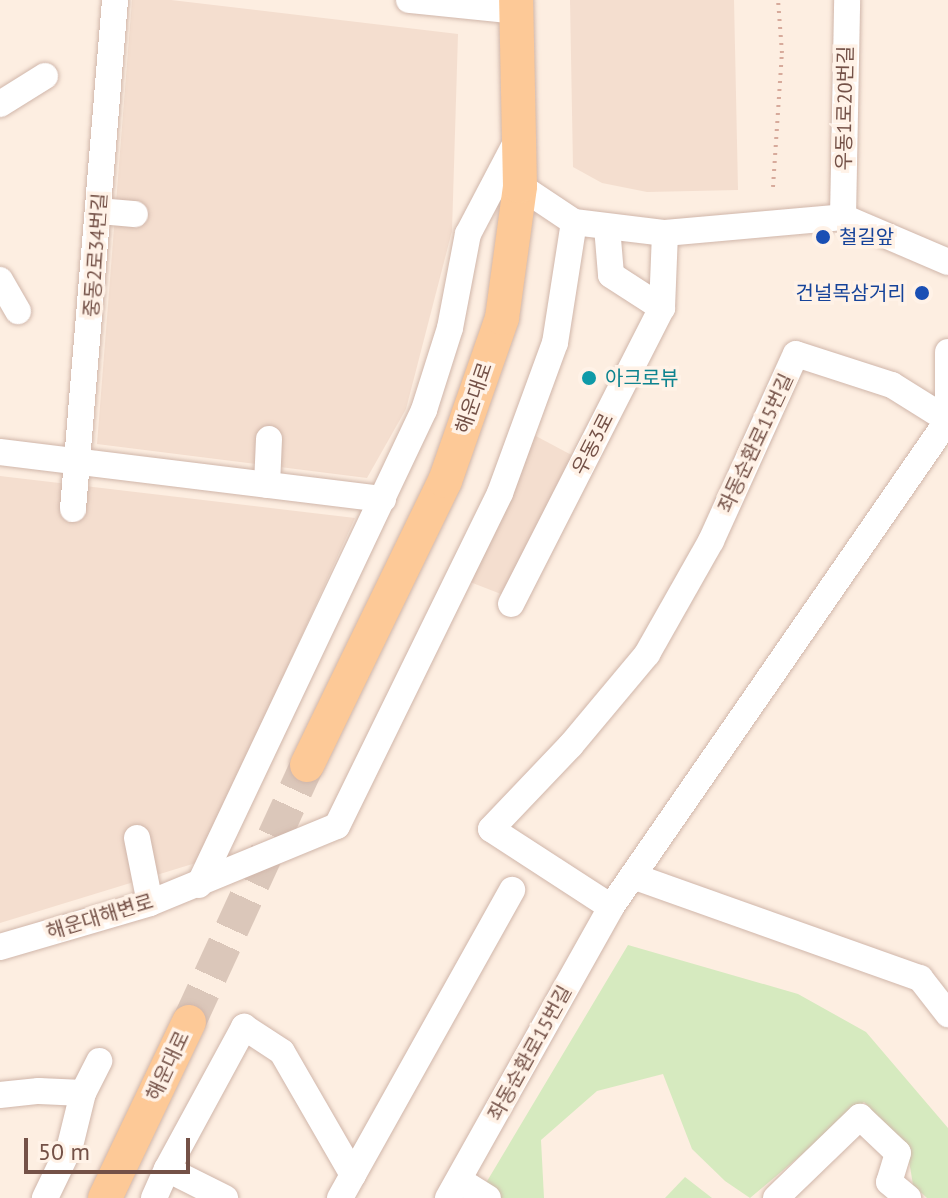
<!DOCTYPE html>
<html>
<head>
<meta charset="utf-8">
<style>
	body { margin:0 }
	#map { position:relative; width:948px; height:1198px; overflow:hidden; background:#fdeee1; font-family:"PT Sans","Noto Sans KR",sans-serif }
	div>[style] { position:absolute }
	.residential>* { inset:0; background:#f4decf }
	.green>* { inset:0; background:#d6eabf }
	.major-tunnel>* { height:34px; margin-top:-17px; transform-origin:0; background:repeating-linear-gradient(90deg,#dbc7ba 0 34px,transparent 0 51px) }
	.path>* { height:4px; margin-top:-2px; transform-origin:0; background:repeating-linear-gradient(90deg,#d7aa9b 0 2px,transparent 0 8px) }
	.roads { filter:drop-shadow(0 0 2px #d0b6aa) drop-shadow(0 0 2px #d0b6aa) }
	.minor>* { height:26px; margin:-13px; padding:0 13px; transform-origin:13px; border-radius:13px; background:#fff }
	.major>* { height:34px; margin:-17px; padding:0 17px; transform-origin:17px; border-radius:17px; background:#fdc997 }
	.dots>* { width:22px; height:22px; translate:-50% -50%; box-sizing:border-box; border:4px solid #fff2e7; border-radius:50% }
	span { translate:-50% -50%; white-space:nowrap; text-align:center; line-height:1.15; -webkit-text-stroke:7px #fff2e7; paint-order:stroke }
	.street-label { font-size:20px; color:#745147 }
	.transit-label { font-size:20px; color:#164399 }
	.left { translate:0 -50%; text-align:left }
	.right { translate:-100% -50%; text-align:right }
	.culture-label { font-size:20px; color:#0d838f }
	.scale { position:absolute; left:24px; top:1138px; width:166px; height:36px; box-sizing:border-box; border:4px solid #745147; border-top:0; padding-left:10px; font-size:24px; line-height:28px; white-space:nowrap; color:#745147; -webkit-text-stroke:6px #fff2e7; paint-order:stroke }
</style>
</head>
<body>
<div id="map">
	<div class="residential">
		<div style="clip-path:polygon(132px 0,171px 0,458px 34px,452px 231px,406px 409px,367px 478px,97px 444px)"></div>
		<div style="clip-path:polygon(570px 0,734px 0,738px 190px,647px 192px,602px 183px,573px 167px)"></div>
		<div style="clip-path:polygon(534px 435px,579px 459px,511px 598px,470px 582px)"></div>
		<div style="clip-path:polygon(0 476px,355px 518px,199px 862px,0 923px)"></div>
	</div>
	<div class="green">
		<div style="clip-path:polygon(628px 945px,798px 994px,866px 1032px,948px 1128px,948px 1198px,927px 1198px,913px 1185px,907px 1148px,864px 1102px,750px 1198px,725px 1181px,692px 1149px,663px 1074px,597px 1091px,541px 1140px,544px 1198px,477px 1198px)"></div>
		<div style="clip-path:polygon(685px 1177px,712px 1198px,665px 1198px)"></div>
	</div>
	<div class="major-tunnel">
		<div style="left:189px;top:1022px;width:283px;rotate:-65.3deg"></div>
	</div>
	<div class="path">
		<div style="left:773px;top:187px;width:134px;rotate:-86.2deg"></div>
		<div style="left:782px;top:53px;width:53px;rotate:-94.3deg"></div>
	</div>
	<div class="roads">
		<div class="minor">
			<div style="left:409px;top:0;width:109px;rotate:5.8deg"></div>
			<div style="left:0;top:104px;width:53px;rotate:-31.9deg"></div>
			<div style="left:520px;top:186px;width:65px;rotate:33.7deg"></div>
			<div style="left:574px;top:222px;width:92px;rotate:6.9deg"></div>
			<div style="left:665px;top:233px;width:179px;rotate:-5.1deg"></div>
			<div style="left:843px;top:217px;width:114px;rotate:23.2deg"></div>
			<div style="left:99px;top:211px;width:36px;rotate:5deg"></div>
			<div style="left:843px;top:217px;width:217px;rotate:-88.9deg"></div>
			<div style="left:607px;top:227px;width:48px;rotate:85.2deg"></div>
			<div style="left:611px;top:275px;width:61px;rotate:32.9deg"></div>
			<div style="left:0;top:280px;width:36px;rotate:60deg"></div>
			<div style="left:948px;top:420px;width:68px;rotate:-90deg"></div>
			<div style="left:0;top:452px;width:386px;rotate:7deg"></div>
			<div style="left:267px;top:485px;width:46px;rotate:-87.5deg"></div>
			<div style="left:73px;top:509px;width:511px;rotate:-85.28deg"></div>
			<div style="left:511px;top:604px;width:332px;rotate:-63deg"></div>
			<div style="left:662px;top:308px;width:75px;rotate:-87.7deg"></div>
			<div style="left:137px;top:838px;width:66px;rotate:78.7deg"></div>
			<div style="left:633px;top:876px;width:305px;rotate:19.6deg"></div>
			<div style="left:920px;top:978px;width:46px;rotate:52.1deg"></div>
			<div style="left:199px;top:885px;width:526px;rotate:-64.65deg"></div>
			<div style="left:424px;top:410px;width:86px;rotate:-72.4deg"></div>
			<div style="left:450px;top:328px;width:96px;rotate:-79.2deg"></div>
			<div style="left:468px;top:234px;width:110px;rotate:-62.3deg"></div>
			<div style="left:611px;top:907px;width:143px;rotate:-147deg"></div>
			<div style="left:491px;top:829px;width:116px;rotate:-46.4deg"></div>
			<div style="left:571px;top:745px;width:119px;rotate:-50.1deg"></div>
			<div style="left:647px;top:654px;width:130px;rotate:-60.5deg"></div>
			<div style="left:711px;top:541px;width:205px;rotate:-65.6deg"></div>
			<div style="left:796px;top:354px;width:101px;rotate:17.9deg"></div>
			<div style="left:892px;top:385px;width:66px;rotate:32deg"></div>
			<div style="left:0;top:947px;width:156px;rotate:-16.3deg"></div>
			<div style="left:150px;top:903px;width:202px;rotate:-22.4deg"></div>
			<div style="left:337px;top:826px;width:371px;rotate:-63.9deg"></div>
			<div style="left:500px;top:493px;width:160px;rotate:-69.9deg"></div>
			<div style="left:555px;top:343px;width:122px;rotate:-81.1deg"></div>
			<div style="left:83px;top:1093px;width:36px;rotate:-63deg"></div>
			<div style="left:0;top:1095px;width:39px;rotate:-6deg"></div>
			<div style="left:39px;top:1091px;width:44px;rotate:2.6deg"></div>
			<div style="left:83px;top:1093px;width:55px;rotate:103.8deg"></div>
			<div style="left:70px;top:1146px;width:58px;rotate:115.7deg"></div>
			<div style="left:167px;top:1169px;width:162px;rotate:-61.5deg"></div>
			<div style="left:244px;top:1027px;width:45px;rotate:33.3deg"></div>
			<div style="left:282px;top:1052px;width:142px;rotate:60deg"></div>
			<div style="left:459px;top:1180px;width:34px;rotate:32deg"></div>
			<div style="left:154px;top:1198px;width:32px;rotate:-66deg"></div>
			<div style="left:167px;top:1169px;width:65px;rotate:26.6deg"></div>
			<div style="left:340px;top:1198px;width:353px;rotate:-60.8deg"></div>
			<div style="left:448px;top:1198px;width:334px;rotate:-60.7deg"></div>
			<div style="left:611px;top:907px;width:592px;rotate:-55.32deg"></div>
			<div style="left:776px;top:1198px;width:117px;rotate:-44deg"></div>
			<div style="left:860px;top:1117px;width:52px;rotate:43.5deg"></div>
			<div style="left:898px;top:1153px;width:30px;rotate:107deg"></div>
			<div style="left:889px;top:1182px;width:25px;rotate:40deg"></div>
		</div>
		<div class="major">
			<div style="left:307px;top:765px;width:316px;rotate:-64.1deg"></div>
			<div style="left:445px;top:481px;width:173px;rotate:-70.7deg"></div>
			<div style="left:502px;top:318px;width:133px;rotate:-82.2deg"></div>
			<div style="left:520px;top:186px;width:186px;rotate:-91.2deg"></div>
			<div style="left:105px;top:1198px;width:195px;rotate:-64.5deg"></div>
		</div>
	</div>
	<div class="dots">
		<div style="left:823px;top:237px;background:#1a4fb4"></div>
		<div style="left:922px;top:293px;background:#1a4fb4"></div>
		<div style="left:589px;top:378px;background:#0f9aa8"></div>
	</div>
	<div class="street-label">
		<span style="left:845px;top:108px;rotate:-89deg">우동1로20번길</span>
		<span style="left:96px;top:255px;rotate:-86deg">중동2로34번길</span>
		<span style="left:474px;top:398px;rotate:-71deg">해운대로</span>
		<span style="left:756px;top:443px;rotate:-65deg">좌동순환로15번길</span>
		<span style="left:593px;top:444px;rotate:-63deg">우동3로</span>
		<span style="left:100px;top:917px;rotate:-17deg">해운대해변로</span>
		<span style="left:530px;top:1053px;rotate:-61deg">좌동순환로15번길</span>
		<span style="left:168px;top:1066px;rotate:-65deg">해운대로</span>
	</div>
	<div class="transit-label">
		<span class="left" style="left:839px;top:237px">철길앞</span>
		<span class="right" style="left:906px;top:293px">건널목삼거리</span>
	</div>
	<div class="culture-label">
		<span class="left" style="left:605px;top:378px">아크로뷰</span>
	</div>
	<div class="scale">50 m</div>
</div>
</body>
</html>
